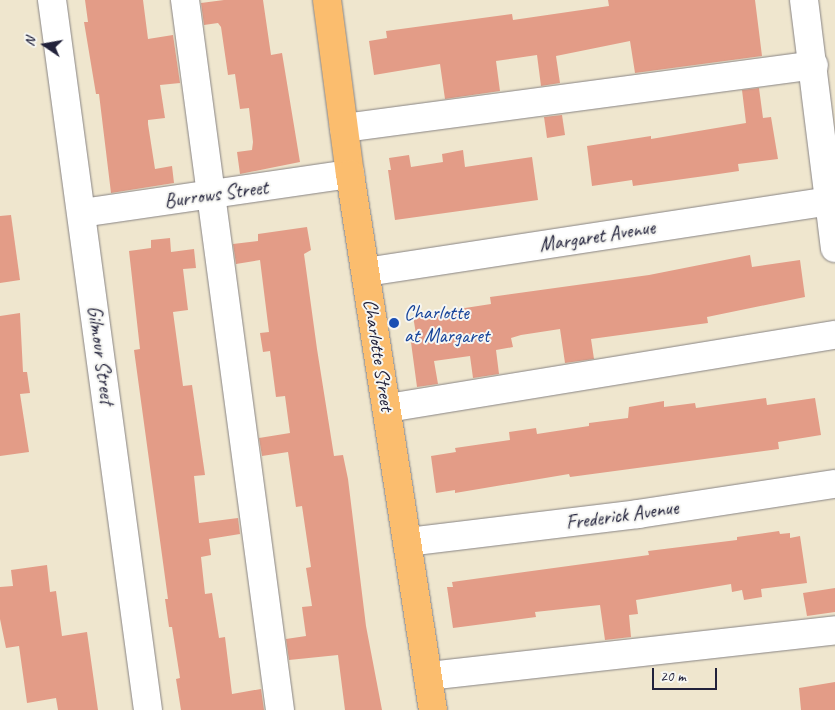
<!DOCTYPE html>
<html>
<head>
<meta charset="utf-8">
<style>
	body { margin:0 }
	#map { position:relative; width:835px; height:710px; overflow:hidden; background:#efe6ce; font-family:Caveat,sans-serif }
	div>[style] { position:absolute }
	.building>* { inset:0; background:#e39c87 }
	.roads { filter:drop-shadow(0 0 1px #888484) drop-shadow(0 0 1px #888484) }
	.minor>* { height:28px; margin:-14px; padding:0 14px; transform-origin:14px; border-radius:14px; background:#fff }
	.major>* { height:28px; margin:-14px; padding:0 14px; transform-origin:14px; border-radius:14px; background:#fbbd6e }
	.dots>* { width:14px; height:14px; translate:-50% -50%; box-sizing:border-box; border:2px solid #f6f6f2; border-radius:50% }
	span { translate:-50% -50%; white-space:nowrap; text-align:center; line-height:1.15; -webkit-text-stroke:4px #f6f6f2; paint-order:stroke }
	.street-label { font-size:20px; color:#22223b }
	.transit-label { font-size:20px; color:#164399 }
	.left { translate:0 -50%; text-align:left }
	.north { position:absolute; left:20px; top:20px; width:50px; height:50px; -webkit-text-stroke:4px #f6f6f2; paint-order:stroke; rotate:282deg; font-size:14px; font-weight:700; line-height:20px; text-align:center; color:#22223b }
	.north::after { content:''; display:block; margin:auto; width:18px; height:22px; background:#22223b; clip-path:polygon(50% 0,100% 100%,50% 72%,0 100%) }
	.scale { position:absolute; left:652px; top:668px; width:65px; height:22px; box-sizing:border-box; border:2px solid #22223b; border-top:0; padding-left:6px; font-size:15px; line-height:18px; white-space:nowrap; color:#22223b; -webkit-text-stroke:4px #f6f6f2; paint-order:stroke }
</style>
</head>
<body>
<div id="map">
	<div class="building">
		<div style="clip-path:polygon(85px 0,143px 0,148px 39px,173px 35px,180px 83px,160px 85px,165px 118px,148px 120px,148px 124px,155px 169px,172px 166px,174px 183px,111px 193px,99px 94px,96px 94px,84px 22px,88px 22px)"></div>
		<div style="clip-path:polygon(224px 0,263px 0,271px 55px,282px 53px,300px 162px,240px 174px,237px 152px,252px 150px,253px 142px,249px 108px,240px 109px,235px 74px,228px 75px,221px 27px,218px 23px,204px 25px,201px 3px)"></div>
		<div style="clip-path:polygon(608px 0,755px 0,762px 56px,635px 73px,630px 41px,556px 56px,560px 83px,541px 86px,537px 55px,496px 61px,500px 91px,445px 99px,440px 64px,374px 75px,369px 41px,387px 38px,386px 31px,512px 14px,513px 20px,609px 6px)"></div>
		<div style="clip-path:polygon(759px 88px,763px 118px,771px 117px,778px 159px,738px 164px,739px 171px,712px 175px,633px 186px,632px 180px,592px 186px,587px 146px,651px 136px,651px 139px,746px 123px,742px 90px)"></div>
		<div style="clip-path:polygon(562px 115px,565px 135px,547px 138px,544px 117px)"></div>
		<div style="clip-path:polygon(463px 150px,465px 167px,532px 157px,538px 200px,395px 220px,388px 170px,391px 170px,389px 158px,409px 155px,411px 167px,443px 162px,442px 154px)"></div>
		<div style="clip-path:polygon(11px 215px,20px 280px,0 283px,0 216px)"></div>
		<div style="clip-path:polygon(307px 227px,311px 250px,304px 254px,317px 349px,334px 456px,343px 455px,348px 479px,366px 626px,382px 710px,345px 710px,338px 655px,289px 660px,286px 639px,306px 636px,302px 607px,312px 606px,306px 568px,311px 567px,302px 506px,296px 507px,288px 452px,262px 456px,259px 438px,290px 433px,285px 396px,276px 397px,270px 351px,263px 352px,260px 333px,269px 332px,260px 260px,236px 264px,233px 244px,258px 241px,258px 234px)"></div>
		<div style="clip-path:polygon(170px 238px,171px 252px,194px 249px,196px 268px,183px 269px,188px 310px,173px 312px,183px 386px,192px 385px,205px 475px,194px 476px,199px 523px,238px 518px,240px 534px,209px 539px,211px 555px,201px 557px,205px 594px,212px 593px,219px 638px,225px 637px,232px 694px,261px 689px,264px 710px,181px 710px,176px 679px,180px 678px,172px 627px,169px 627px,165px 599px,168px 599px,134px 350px,140px 349px,129px 251px,151px 248px,151px 240px)"></div>
		<div style="clip-path:polygon(750px 255px,752px 267px,800px 260px,805px 297px,707px 317px,708px 323px,591px 339px,594px 359px,565px 363px,560px 329px,521px 335px,511px 338px,513px 347px,496px 350px,499px 374px,473px 378px,470px 356px,434px 361px,438px 384px,417px 387px,410px 335px,416px 334px,413px 316px,491px 304px,490px 297px,649px 275px)"></div>
		<div style="clip-path:polygon(20px 313px,23px 372px,27px 372px,30px 393px,20px 394px,29px 452px,0 456px,0 316px)"></div>
		<div style="clip-path:polygon(766px 398px,767px 405px,815px 398px,821px 435px,778px 442px,779px 449px,570px 477px,569px 474px,455px 493px,455px 490px,436px 493px,431px 456px,456px 452px,455px 448px,510px 440px,509px 432px,536px 428px,537px 434px,589px 426px,589px 423px,628px 418px,629px 407px,664px 401px,664px 407px,695px 403px,696px 408px)"></div>
		<div style="clip-path:polygon(779px 531px,780px 534px,790px 533px,790px 538px,800px 536px,807px 583px,761px 589px,762px 597px,744px 600px,742px 590px,732px 592px,731px 584px,636px 600px,638px 614px,629px 615px,631px 637px,605px 640px,600px 605px,535px 612px,536px 617px,453px 628px,447px 587px,453px 587px,452px 582px,649px 555px,648px 551px,737px 540px,737px 537px)"></div>
		<div style="clip-path:polygon(47px 565px,50px 592px,56px 591px,62px 636px,87px 632px,98px 710px,58px 710px,56px 698px,27px 703px,19px 646px,6px 648px,0 619px,0 587px,13px 586px,11px 570px)"></div>
		<div style="clip-path:polygon(835px 588px,835px 612px,807px 616px,803px 593px)"></div>
		<div style="clip-path:polygon(835px 682px,835px 710px,801px 710px,799px 688px)"></div>
	</div>
	<div class="roads">
		<div class="minor">
			<div style="left:52px;top:0;width:716px;rotate:82.3deg"></div>
			<div style="left:185px;top:0;width:716px;rotate:82.38deg"></div>
			<div style="left:804px;top:0;width:250px;rotate:82.9deg"></div>
			<div style="left:344px;top:128px;width:474px;rotate:-7.6deg"></div>
			<div style="left:82px;top:213px;width:271px;rotate:-8.3deg"></div>
			<div style="left:366px;top:272px;width:468px;rotate:-8.7deg"></div>
			<div style="left:388px;top:408px;width:453px;rotate:-9.3deg"></div>
			<div style="left:408px;top:542px;width:232px;rotate:-6.9deg"></div>
			<div style="left:638px;top:514px;width:199px;rotate:-8.7deg"></div>
			<div style="left:428px;top:676px;width:410px;rotate:-6.4deg"></div>
		</div>
		<div class="major">
			<div style="left:327px;top:0;width:176px;rotate:82.5deg"></div>
			<div style="left:350px;top:174px;width:542px;rotate:81.2deg"></div>
		</div>
	</div>
	<div class="dots">
		<div style="left:394px;top:323px;background:#1a4fb4"></div>
	</div>
	<div class="street-label">
		<span style="left:216px;top:194px;rotate:-8deg">Burrows Street</span>
		<span style="left:597px;top:236px;rotate:-9deg">Margaret Avenue</span>
		<span style="left:101px;top:355px;rotate:82deg">Gilmour Street</span>
		<span style="left:379px;top:355px;rotate:81deg">Charlotte Street</span>
		<span style="left:622px;top:515px;rotate:-8deg">Frederick Avenue</span>
	</div>
	<div class="transit-label">
		<span class="left" style="left:404px;top:324px">Charlotte<br>at Margaret</span>
	</div>
	<div class="north">N</div>
	<div class="scale">20 m</div>
</div>
</body>
</html>
